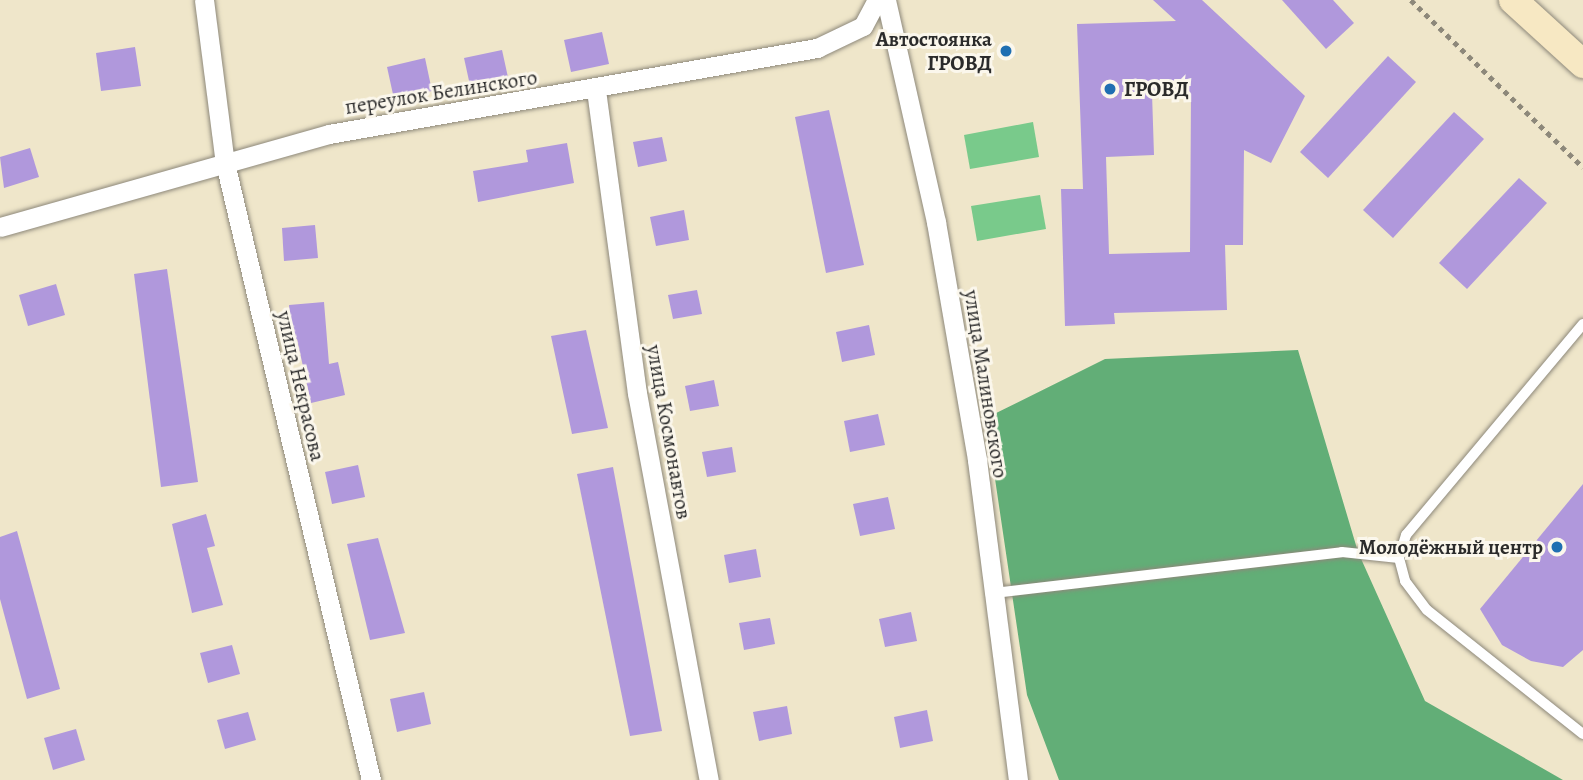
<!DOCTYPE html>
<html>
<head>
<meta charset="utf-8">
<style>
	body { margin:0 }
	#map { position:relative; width:1583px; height:780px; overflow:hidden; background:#efe6ca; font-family:Alegreya,serif }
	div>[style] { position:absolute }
	.green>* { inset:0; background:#79ca8b }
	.forest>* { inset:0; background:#62ae77 }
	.building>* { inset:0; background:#b098dc }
	.path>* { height:4.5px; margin-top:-2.25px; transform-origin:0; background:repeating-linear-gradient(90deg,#8d887a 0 5px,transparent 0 10px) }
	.roads { filter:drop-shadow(0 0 2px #8d887a) drop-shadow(0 0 2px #8d887a) }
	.service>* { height:10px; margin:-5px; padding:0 5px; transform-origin:5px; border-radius:5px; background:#fff }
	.minor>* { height:19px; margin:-9.5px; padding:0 9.5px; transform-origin:9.5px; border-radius:9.5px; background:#fff }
	.secondary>* { height:28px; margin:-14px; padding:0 14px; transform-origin:14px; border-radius:14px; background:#f7e8c3 }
	.dots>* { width:19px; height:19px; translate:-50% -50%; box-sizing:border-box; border:4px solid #fbf7ec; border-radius:50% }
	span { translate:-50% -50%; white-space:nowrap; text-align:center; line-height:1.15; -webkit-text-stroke:6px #fbf7ec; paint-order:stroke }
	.poi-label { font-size:21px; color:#2b2b2b; font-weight:700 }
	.right { translate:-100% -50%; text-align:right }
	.left { translate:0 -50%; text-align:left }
	.street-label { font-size:21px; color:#2b2b2b }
</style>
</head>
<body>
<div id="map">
	<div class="green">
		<div style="clip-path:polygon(1033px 122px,1039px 157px,970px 169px,964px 135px)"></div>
		<div style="clip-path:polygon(1040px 195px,1046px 229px,977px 241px,971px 206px)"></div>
	</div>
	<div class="forest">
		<div style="clip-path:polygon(1298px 350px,1358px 552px,1425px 701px,1563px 780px,1059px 780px,1027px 695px,986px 418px,1105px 359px)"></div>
	</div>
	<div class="building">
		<div style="clip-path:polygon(evenodd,1153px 0,1202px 0,1305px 96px,1271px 163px,1244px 150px,1243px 245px,1225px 245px,1227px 310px,1114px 313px,1115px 324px,1065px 326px,1061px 189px,1083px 189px,1077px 24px,1176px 21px,1153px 0,1152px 93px,1191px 94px,1190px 252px,1109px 254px,1106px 157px,1154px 155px,1152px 93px)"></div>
		<div style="clip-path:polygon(1282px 0,1333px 0,1354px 23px,1326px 49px)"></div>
		<div style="clip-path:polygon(602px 32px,609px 64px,571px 72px,564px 40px)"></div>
		<div style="clip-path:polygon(135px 47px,141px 86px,101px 91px,96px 53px)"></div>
		<div style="clip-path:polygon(502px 50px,509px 82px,471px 90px,464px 58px)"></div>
		<div style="clip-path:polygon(1388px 56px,1416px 82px,1328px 178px,1300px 152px)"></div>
		<div style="clip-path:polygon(425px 58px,432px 91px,394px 99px,387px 67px)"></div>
		<div style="clip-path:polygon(829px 110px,864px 265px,826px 273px,795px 117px)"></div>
		<div style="clip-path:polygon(1454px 112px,1484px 139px,1393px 238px,1363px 210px)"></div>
		<div style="clip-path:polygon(662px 137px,667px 161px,638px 167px,633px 142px)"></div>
		<div style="clip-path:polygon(567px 143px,574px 183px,478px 202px,473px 171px,528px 162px,526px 150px)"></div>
		<div style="clip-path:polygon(30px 148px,39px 177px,4px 188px,0 157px)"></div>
		<div style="clip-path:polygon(1519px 178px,1547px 203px,1467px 289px,1439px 263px)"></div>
		<div style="clip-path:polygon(684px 210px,689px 240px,656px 246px,650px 217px)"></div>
		<div style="clip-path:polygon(315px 225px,318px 258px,284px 261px,282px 228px)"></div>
		<div style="clip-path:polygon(167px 269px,198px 482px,161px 487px,134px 274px)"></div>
		<div style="clip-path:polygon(56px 284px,65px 315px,28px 326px,19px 295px)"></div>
		<div style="clip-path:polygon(697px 290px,702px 314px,673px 319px,668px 295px)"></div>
		<div style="clip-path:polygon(324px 302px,329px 364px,338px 362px,345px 395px,311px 403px,297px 339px,292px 340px,289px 305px)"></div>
		<div style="clip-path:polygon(869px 325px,875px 355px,842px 362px,836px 332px)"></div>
		<div style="clip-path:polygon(586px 330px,608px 428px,572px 434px,551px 336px)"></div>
		<div style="clip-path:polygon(714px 380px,719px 406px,690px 411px,685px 386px)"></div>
		<div style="clip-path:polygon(878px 414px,885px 445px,850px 452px,844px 421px)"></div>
		<div style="clip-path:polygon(732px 447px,736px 472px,707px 477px,702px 452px)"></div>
		<div style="clip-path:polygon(358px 465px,365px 497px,332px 504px,325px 472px)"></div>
		<div style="clip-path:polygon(613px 467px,662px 731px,630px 736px,577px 474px)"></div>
		<div style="clip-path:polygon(1583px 484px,1583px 650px,1563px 667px,1531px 661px,1502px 645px,1480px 609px)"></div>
		<div style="clip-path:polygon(888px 497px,895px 529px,860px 536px,853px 504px)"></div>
		<div style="clip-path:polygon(206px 514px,215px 546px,207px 548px,223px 605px,192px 613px,172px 524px)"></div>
		<div style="clip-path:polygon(17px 531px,60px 689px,27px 699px,0 599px,0 537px)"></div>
		<div style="clip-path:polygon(378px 538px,405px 633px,370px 640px,347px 544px)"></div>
		<div style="clip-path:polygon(756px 549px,761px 577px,729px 583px,724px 555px)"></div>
		<div style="clip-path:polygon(911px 612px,917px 641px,885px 647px,879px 619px)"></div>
		<div style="clip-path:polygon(770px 618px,775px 644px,744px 650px,739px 623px)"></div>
		<div style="clip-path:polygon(232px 645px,240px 674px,208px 683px,200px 653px)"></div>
		<div style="clip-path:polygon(424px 692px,431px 724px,397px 732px,390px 699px)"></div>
		<div style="clip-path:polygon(787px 706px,792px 734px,759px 741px,753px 712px)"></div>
		<div style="clip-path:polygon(927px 710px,933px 741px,900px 748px,894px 717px)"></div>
		<div style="clip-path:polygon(248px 712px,256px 740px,225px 749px,217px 720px)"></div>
		<div style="clip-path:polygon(76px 729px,85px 760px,53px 770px,44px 738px)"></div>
	</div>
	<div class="path">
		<div style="left:1411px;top:0;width:240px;rotate:44.2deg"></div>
	</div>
	<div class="roads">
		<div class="service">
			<div style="left:1583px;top:324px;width:275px;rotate:130deg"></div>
			<div style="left:1406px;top:535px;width:24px;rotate:107deg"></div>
			<div style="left:1399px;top:558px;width:24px;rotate:75deg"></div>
			<div style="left:1405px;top:581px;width:36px;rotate:53deg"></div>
			<div style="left:1427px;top:610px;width:199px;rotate:38.5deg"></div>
			<div style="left:994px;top:593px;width:350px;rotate:-6.7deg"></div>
			<div style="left:1342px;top:552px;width:57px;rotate:6deg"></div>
		</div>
		<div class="minor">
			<div style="left:204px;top:0;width:164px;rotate:82.7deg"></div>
			<div style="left:225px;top:163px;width:634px;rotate:76.69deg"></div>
			<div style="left:886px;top:0;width:228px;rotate:77.3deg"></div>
			<div style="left:936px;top:222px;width:242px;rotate:80.2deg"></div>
			<div style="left:977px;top:460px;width:323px;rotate:82.7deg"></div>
			<div style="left:596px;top:90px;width:306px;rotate:82.3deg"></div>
			<div style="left:637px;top:393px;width:394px;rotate:79.5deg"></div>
			<div style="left:0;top:227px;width:342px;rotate:-15.8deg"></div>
			<div style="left:329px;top:134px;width:496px;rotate:-10deg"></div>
			<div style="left:817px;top:48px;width:51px;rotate:-25.6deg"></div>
			<div style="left:863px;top:26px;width:30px;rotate:-62deg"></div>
		</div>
		<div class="secondary">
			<div style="left:1513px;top:0;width:95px;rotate:42.4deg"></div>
		</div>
	</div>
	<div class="dots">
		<div style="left:1006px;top:51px;background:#1f6fb2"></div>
		<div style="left:1110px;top:89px;background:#1f6fb2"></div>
		<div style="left:1557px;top:547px;background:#1f6fb2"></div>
	</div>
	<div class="poi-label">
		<span class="right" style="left:992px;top:51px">Автостоянка<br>ГРОВД</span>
		<span class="left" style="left:1124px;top:89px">ГРОВД</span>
		<span class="right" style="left:1543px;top:547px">Молодёжный центр</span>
	</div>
	<div class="street-label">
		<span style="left:441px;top:92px;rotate:-9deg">переулок Белинского</span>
		<span style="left:986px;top:384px;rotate:81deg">улица Малиновского</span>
		<span style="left:301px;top:386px;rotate:77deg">улица Некрасова</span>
		<span style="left:669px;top:432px;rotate:80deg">улица Космонавтов</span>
	</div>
</div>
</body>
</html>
